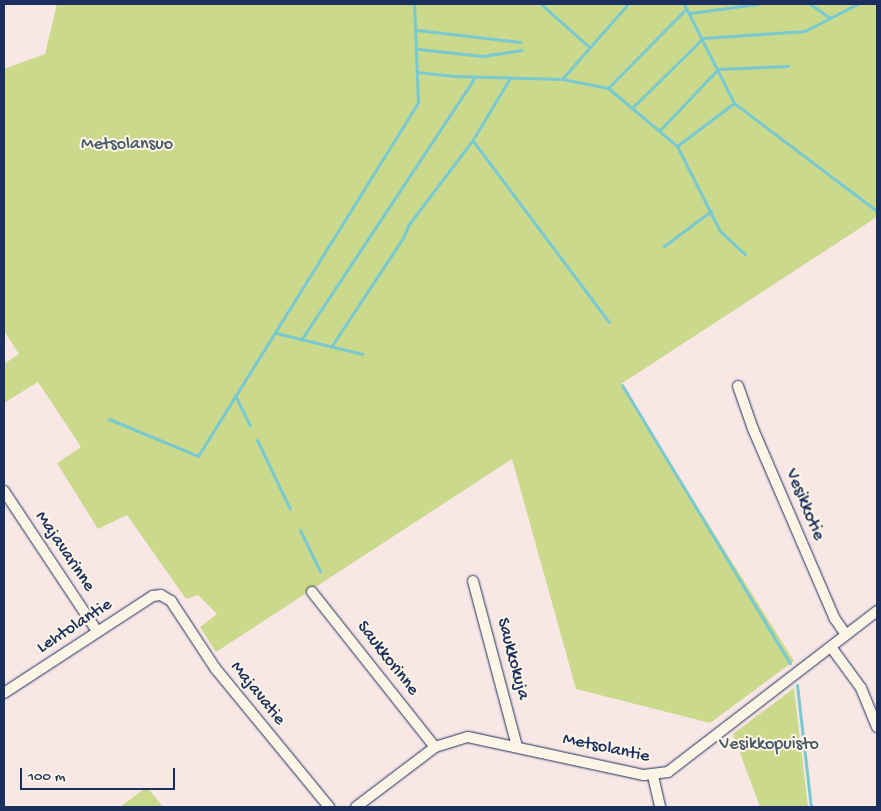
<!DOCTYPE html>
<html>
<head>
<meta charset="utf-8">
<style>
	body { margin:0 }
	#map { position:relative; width:881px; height:811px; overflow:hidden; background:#f9e7e6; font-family:"Gochi Hand",sans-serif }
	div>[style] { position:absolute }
	.green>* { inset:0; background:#cbd98c }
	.stream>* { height:3px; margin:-1.5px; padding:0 1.5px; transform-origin:1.5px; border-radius:1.5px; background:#78c9d0 }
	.roads { filter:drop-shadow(0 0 1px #1b2f5e) drop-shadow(0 0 1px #1b2f5e) }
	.minor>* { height:10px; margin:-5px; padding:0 5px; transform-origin:5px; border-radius:5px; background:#fcf5e5 }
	span { translate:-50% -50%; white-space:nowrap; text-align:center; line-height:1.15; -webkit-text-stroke:4px #fcf5e5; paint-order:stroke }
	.park-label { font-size:18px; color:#475a6a }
	.street-label { font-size:18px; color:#1b2f5e }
	.frame { position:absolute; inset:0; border:5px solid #1b2f5e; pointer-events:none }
	.scale { position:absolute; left:20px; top:768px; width:155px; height:22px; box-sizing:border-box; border:2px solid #1b2f5e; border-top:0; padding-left:6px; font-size:15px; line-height:18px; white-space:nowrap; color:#1b2f5e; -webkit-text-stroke:4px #fcf5e5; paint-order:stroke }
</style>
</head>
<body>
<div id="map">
	<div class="green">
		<div style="clip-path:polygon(57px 4px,877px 4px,877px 217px,621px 384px,794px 661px,710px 723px,576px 689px,512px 459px,216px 652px,200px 627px,217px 614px,198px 595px,186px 599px,127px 515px,98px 529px,57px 463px,81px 447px,38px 382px,4px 403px,4px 364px,19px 354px,4px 331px,4px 69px,45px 54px)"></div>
		<div style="clip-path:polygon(794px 688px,808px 807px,760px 807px,733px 734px)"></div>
		<div style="clip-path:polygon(147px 787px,163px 807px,120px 807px)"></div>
	</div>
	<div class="stream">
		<div style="left:541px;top:4px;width:63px;rotate:41.8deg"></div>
		<div style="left:684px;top:4px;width:111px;rotate:63.2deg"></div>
		<div style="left:734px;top:103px;width:179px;rotate:37.1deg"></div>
		<div style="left:810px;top:4px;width:24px;rotate:35deg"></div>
		<div style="left:690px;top:13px;width:68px;rotate:-7.7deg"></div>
		<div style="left:417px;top:30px;width:104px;rotate:6.6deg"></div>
		<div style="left:418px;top:49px;width:64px;rotate:6.2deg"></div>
		<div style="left:482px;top:56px;width:40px;rotate:-8.5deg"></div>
		<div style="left:417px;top:72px;width:37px;rotate:6deg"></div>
		<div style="left:454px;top:76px;width:108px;rotate:1.6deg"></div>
		<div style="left:562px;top:79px;width:47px;rotate:11.1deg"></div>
		<div style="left:608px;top:88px;width:90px;rotate:40deg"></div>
		<div style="left:677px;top:146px;width:95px;rotate:63.2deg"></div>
		<div style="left:720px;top:231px;width:34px;rotate:43deg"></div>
		<div style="left:562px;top:79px;width:100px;rotate:-48.7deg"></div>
		<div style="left:608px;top:88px;width:112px;rotate:-45.4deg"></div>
		<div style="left:632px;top:108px;width:100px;rotate:-44.6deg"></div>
		<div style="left:703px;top:38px;width:102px;rotate:-3.9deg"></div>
		<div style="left:805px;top:31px;width:59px;rotate:-27.4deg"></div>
		<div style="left:659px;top:131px;width:86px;rotate:-46.4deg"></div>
		<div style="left:718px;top:69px;width:70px;rotate:-2.5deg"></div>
		<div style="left:473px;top:141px;width:226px;rotate:53.1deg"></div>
		<div style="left:677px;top:146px;width:71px;rotate:-37deg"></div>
		<div style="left:664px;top:246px;width:59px;rotate:-36.7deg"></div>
		<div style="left:276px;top:333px;width:89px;rotate:13.7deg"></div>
		<div style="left:301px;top:340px;width:315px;rotate:-56.5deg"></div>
		<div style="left:331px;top:347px;width:131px;rotate:-56.6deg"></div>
		<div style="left:403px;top:238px;width:15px;rotate:-67deg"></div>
		<div style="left:409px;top:224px;width:104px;rotate:-52.8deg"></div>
		<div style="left:472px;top:141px;width:74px;rotate:-58.9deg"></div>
		<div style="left:622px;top:385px;width:325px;rotate:58.9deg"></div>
		<div style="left:235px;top:395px;width:34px;rotate:64deg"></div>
		<div style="left:109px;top:419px;width:96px;rotate:22.6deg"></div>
		<div style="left:198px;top:456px;width:417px;rotate:-58.1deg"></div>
		<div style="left:418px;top:102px;width:98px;rotate:-92.3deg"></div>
		<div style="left:257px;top:440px;width:76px;rotate:64.4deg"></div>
		<div style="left:300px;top:530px;width:46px;rotate:64deg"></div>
		<div style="left:797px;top:685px;width:123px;rotate:83.5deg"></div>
	</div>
	<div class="roads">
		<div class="minor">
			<div style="left:738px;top:386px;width:46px;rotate:70.8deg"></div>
			<div style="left:753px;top:429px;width:207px;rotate:66.7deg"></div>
			<div style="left:835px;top:619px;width:19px;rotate:55deg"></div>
			<div style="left:4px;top:491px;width:168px;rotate:56.4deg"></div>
			<div style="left:473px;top:581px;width:171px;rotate:75.1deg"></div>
			<div style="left:312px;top:592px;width:198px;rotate:51.6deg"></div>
			<div style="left:831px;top:647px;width:51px;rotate:53.8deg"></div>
			<div style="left:861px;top:688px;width:42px;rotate:67.7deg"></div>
			<div style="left:4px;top:693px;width:178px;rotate:-33.1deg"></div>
			<div style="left:153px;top:596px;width:8px;rotate:-7deg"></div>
			<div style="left:161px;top:595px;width:12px;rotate:31deg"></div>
			<div style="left:171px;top:601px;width:80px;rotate:56.7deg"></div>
			<div style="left:215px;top:668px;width:180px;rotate:50.6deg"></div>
			<div style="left:653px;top:776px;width:32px;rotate:77deg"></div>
			<div style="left:356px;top:807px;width:99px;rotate:-37.2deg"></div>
			<div style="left:435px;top:747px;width:34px;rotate:-17deg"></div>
			<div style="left:468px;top:737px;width:180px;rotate:12.2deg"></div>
			<div style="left:644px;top:775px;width:24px;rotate:-7deg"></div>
			<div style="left:668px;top:772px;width:264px;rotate:-37.6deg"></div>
		</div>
	</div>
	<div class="park-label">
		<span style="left:127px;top:145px">Metsolansuo</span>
		<span style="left:769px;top:745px">Vesikkopuisto</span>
	</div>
	<div class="street-label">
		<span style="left:804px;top:505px;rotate:67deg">Vesikkotie</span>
		<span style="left:64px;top:552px;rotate:56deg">Majavarinne</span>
		<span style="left:75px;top:627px;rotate:-33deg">Lehtolantie</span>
		<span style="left:387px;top:659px;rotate:52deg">Saukkorinne</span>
		<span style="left:512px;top:659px;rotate:75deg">Saukkokuja</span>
		<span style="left:257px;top:694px;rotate:51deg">Majavatie</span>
		<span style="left:606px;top:749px;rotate:12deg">Metsolantie</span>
	</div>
	<div class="frame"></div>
	<div class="scale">100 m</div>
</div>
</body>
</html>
